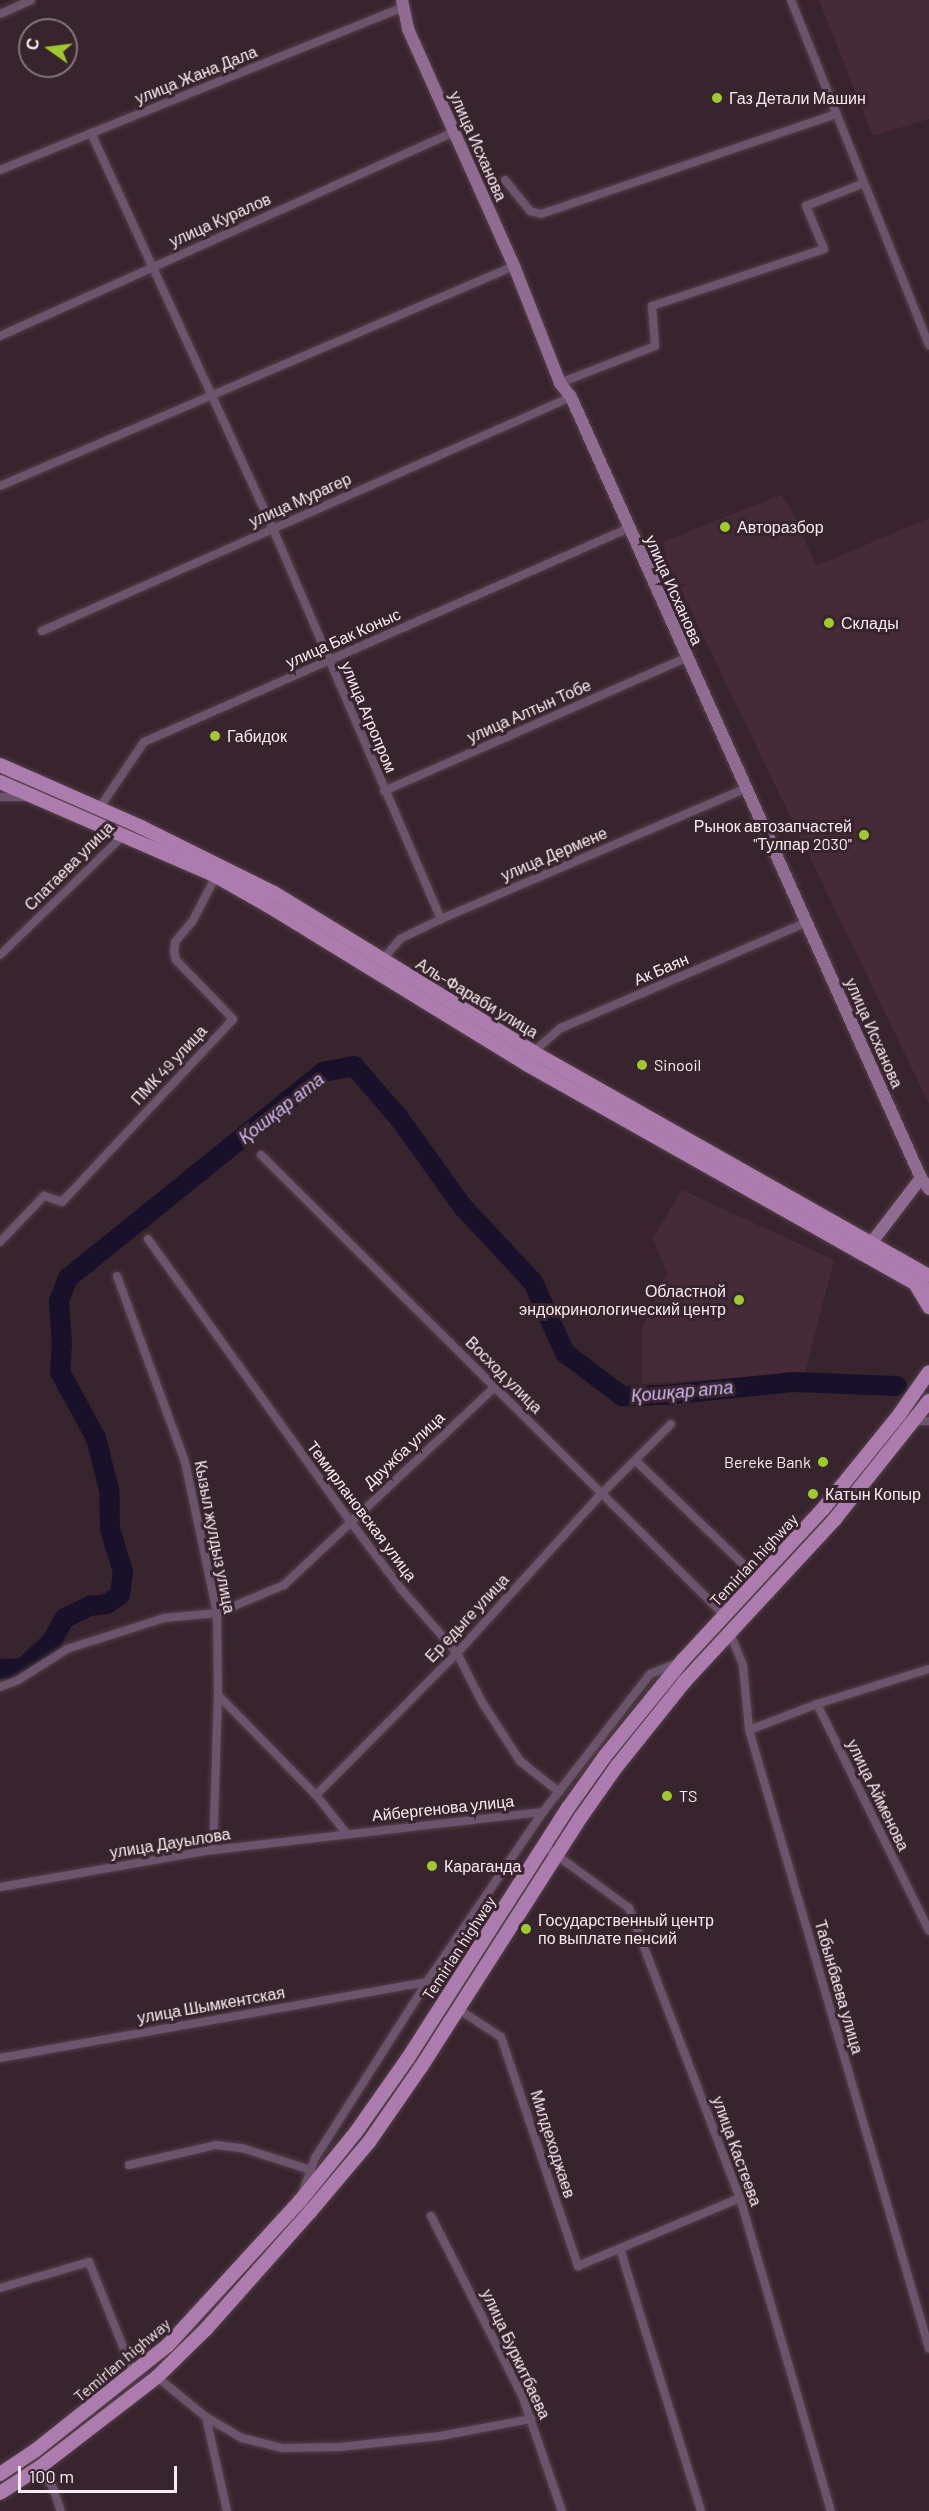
<!DOCTYPE html>
<html>
<head>
<meta charset="utf-8">
<style>
	body { margin:0 }
	#map { position:relative; width:929px; height:2511px; overflow:hidden; background:#38242d; font-family:Barlow,sans-serif }
	div>[style] { position:absolute }
	.built>* { inset:0; background:#452b37 }
	.river>* { height:20px; margin:-10px; padding:0 10px; transform-origin:10px; border-radius:10px; background:#191129 }
	.roads { filter:drop-shadow(0 0 2px #534048) drop-shadow(0 0 2px #534048) }
	.street>* { height:8px; margin:-4px; padding:0 4px; transform-origin:4px; border-radius:4px; background:#6c546d }
	.secondary>* { height:12px; margin:-6px; padding:0 6px; transform-origin:6px; border-radius:6px; background:#906b92 }
	.primary>* { height:14px; margin:-7px; padding:0 7px; transform-origin:7px; border-radius:7px; background:#ac7caf }
	.dots>* { width:16px; height:16px; translate:-50% -50%; box-sizing:border-box; border:3px solid #38242d; border-radius:50% }
	span { translate:-50% -50%; white-space:nowrap; text-align:center; line-height:1.15; -webkit-text-stroke:6px #38242d; paint-order:stroke }
	.street-label { font-size:16px; color:#f9ebf1 }
	.poi-label { font-size:16px; color:#f9ebf1 }
	.left { translate:0 -50%; text-align:left }
	.right { translate:-100% -50%; text-align:right }
	.water-label { font-size:18px; color:#c8b8ef; font-style:italic }
	.north { position:absolute; left:18px; top:18px; width:60px; height:60px; box-sizing:border-box; background:#38242d; border:2px solid #85747b; border-radius:50%; rotate:284deg; font-size:16px; font-weight:700; line-height:24px; text-align:center; color:#f9ebf1 }
	.north::after { content:''; display:block; margin:auto; width:21px; height:27px; background:#9fca2d; clip-path:polygon(50% 0,100% 100%,50% 72%,0 100%) }
	.scale { position:absolute; left:18px; top:2466px; width:159px; height:27px; box-sizing:border-box; border:3px solid #f9ebf1; border-top:0; padding-left:8px; font-size:18px; line-height:21px; white-space:nowrap; color:#f9ebf1; -webkit-text-stroke:4px #38242d; paint-order:stroke }
</style>
</head>
<body>
<div id="map">
	<div class="built">
		<div style="clip-path:polygon(819px 0,929px 0,929px 119px,873px 136px)"></div>
		<div style="clip-path:polygon(781px 495px,791px 509px,816px 566px,929px 518px,929px 1104px,667px 561px,663px 542px)"></div>
		<div style="clip-path:polygon(682px 1190px,834px 1260px,805px 1373px,642px 1384px,642px 1328px,667px 1273px,653px 1238px)"></div>
	</div>
	<div class="river">
		<div style="left:0;top:1669px;width:23px;rotate:-2deg"></div>
		<div style="left:23px;top:1668px;width:40px;rotate:-43deg"></div>
		<div style="left:52px;top:1641px;width:26px;rotate:-61deg"></div>
		<div style="left:65px;top:1618px;width:28px;rotate:-26deg"></div>
		<div style="left:90px;top:1606px;width:17px;rotate:-7deg"></div>
		<div style="left:107px;top:1604px;width:16px;rotate:-35deg"></div>
		<div style="left:120px;top:1595px;width:23px;rotate:-83deg"></div>
		<div style="left:123px;top:1572px;width:45px;rotate:-106.8deg"></div>
		<div style="left:110px;top:1529px;width:39px;rotate:-91deg"></div>
		<div style="left:109px;top:1490px;width:54px;rotate:-104deg"></div>
		<div style="left:96px;top:1438px;width:75px;rotate:-118.6deg"></div>
		<div style="left:60px;top:1372px;width:27px;rotate:-86deg"></div>
		<div style="left:62px;top:1345px;width:44px;rotate:-93.9deg"></div>
		<div style="left:59px;top:1301px;width:25px;rotate:-69deg"></div>
		<div style="left:68px;top:1278px;width:328px;rotate:-38.9deg"></div>
		<div style="left:323px;top:1072px;width:32px;rotate:-11deg"></div>
		<div style="left:354px;top:1066px;width:69px;rotate:49.1deg"></div>
		<div style="left:399px;top:1118px;width:110px;rotate:54.3deg"></div>
		<div style="left:463px;top:1207px;width:103px;rotate:47deg"></div>
		<div style="left:533px;top:1282px;width:78px;rotate:65.7deg"></div>
		<div style="left:565px;top:1353px;width:71px;rotate:37deg"></div>
		<div style="left:622px;top:1396px;width:44px;rotate:-1.3deg"></div>
		<div style="left:666px;top:1395px;width:128px;rotate:-5.8deg"></div>
		<div style="left:793px;top:1382px;width:104px;rotate:2.2deg"></div>
	</div>
	<div class="roads">
		<div class="street">
			<div style="left:791px;top:0;width:372px;rotate:68.2deg"></div>
			<div style="left:0;top:14px;width:34px;rotate:-24deg"></div>
			<div style="left:91px;top:133px;width:436px;rotate:65.3deg"></div>
			<div style="left:273px;top:529px;width:425px;rotate:66.7deg"></div>
			<div style="left:0;top:170px;width:436px;rotate:-22deg"></div>
			<div style="left:505px;top:180px;width:40px;rotate:51deg"></div>
			<div style="left:530px;top:211px;width:11px;rotate:15deg"></div>
			<div style="left:541px;top:214px;width:312px;rotate:-18.7deg"></div>
			<div style="left:0;top:336px;width:497px;rotate:-24.2deg"></div>
			<div style="left:560px;top:383px;width:102px;rotate:-21.3deg"></div>
			<div style="left:655px;top:346px;width:40px;rotate:-94.3deg"></div>
			<div style="left:652px;top:306px;width:181px;rotate:-18.3deg"></div>
			<div style="left:824px;top:249px;width:47px;rotate:-112.7deg"></div>
			<div style="left:806px;top:206px;width:62px;rotate:-21.6deg"></div>
			<div style="left:0;top:486px;width:559px;rotate:-23.17deg"></div>
			<div style="left:42px;top:631px;width:578px;rotate:-23.86deg"></div>
			<div style="left:384px;top:791px;width:330px;rotate:-23.8deg"></div>
			<div style="left:0;top:797px;width:29px"></div>
			<div style="left:98px;top:810px;width:82px;rotate:-55.9deg"></div>
			<div style="left:144px;top:742px;width:530px;rotate:-23.81deg"></div>
			<div style="left:0;top:955px;width:174px;rotate:-44.1deg"></div>
			<div style="left:382px;top:960px;width:28px;rotate:-49deg"></div>
			<div style="left:400px;top:939px;width:46px;rotate:-26deg"></div>
			<div style="left:441px;top:919px;width:333px;rotate:-23.2deg"></div>
			<div style="left:533px;top:1052px;width:37px;rotate:-41deg"></div>
			<div style="left:561px;top:1028px;width:268px;rotate:-23.3deg"></div>
			<div style="left:261px;top:1155px;width:654px;rotate:44.81deg"></div>
			<div style="left:148px;top:1239px;width:347px;rotate:54.4deg"></div>
			<div style="left:350px;top:1521px;width:85px;rotate:53.1deg"></div>
			<div style="left:401px;top:1589px;width:85px;rotate:48.8deg"></div>
			<div style="left:457px;top:1653px;width:55px;rotate:63deg"></div>
			<div style="left:482px;top:1702px;width:70px;rotate:57.2deg"></div>
			<div style="left:520px;top:1761px;width:50px;rotate:38.5deg"></div>
			<div style="left:0;top:1242px;width:64px;rotate:-46.3deg"></div>
			<div style="left:44px;top:1196px;width:19px;rotate:18deg"></div>
			<div style="left:62px;top:1202px;width:250px;rotate:-46.9deg"></div>
			<div style="left:233px;top:1019px;width:82px;rotate:-134deg"></div>
			<div style="left:176px;top:960px;width:8px;rotate:-104deg"></div>
			<div style="left:174px;top:952px;width:10px;rotate:-84deg"></div>
			<div style="left:175px;top:942px;width:26px;rotate:-50deg"></div>
			<div style="left:192px;top:922px;width:52px;rotate:-62.4deg"></div>
			<div style="left:117px;top:1276px;width:198px;rotate:69.9deg"></div>
			<div style="left:185px;top:1462px;width:154px;rotate:78deg"></div>
			<div style="left:217px;top:1613px;width:82px;rotate:89.3deg"></div>
			<div style="left:218px;top:1695px;width:155px;rotate:91.8deg"></div>
			<div style="left:914px;top:1421px;width:15px"></div>
			<div style="left:636px;top:1461px;width:150px;rotate:43.9deg"></div>
			<div style="left:730px;top:1633px;width:35px;rotate:68deg"></div>
			<div style="left:743px;top:1666px;width:64px;rotate:84.6deg"></div>
			<div style="left:749px;top:1730px;width:644px;rotate:73.76deg"></div>
			<div style="left:0;top:1687px;width:19px;rotate:-21deg"></div>
			<div style="left:18px;top:1680px;width:58px;rotate:-32.3deg"></div>
			<div style="left:67px;top:1649px;width:102px;rotate:-17.7deg"></div>
			<div style="left:164px;top:1618px;width:53px;rotate:-5.4deg"></div>
			<div style="left:217px;top:1613px;width:73px;rotate:-22.7deg"></div>
			<div style="left:284px;top:1585px;width:289px;rotate:-43.2deg"></div>
			<div style="left:218px;top:1695px;width:140px;rotate:45.6deg"></div>
			<div style="left:817px;top:1704px;width:253px;rotate:63.7deg"></div>
			<div style="left:749px;top:1730px;width:73px;rotate:-20.9deg"></div>
			<div style="left:817px;top:1704px;width:117px;rotate:-17.4deg"></div>
			<div style="left:347px;top:1834px;width:50px;rotate:-128.5deg"></div>
			<div style="left:316px;top:1795px;width:200px;rotate:-45.2deg"></div>
			<div style="left:457px;top:1653px;width:217px;rotate:-47.8deg"></div>
			<div style="left:603px;top:1492px;width:96px;rotate:-45deg"></div>
			<div style="left:544px;top:1846px;width:105px;rotate:36.1deg"></div>
			<div style="left:629px;top:1908px;width:311px;rotate:69.1deg"></div>
			<div style="left:740px;top:2198px;width:326px;rotate:73.8deg"></div>
			<div style="left:0;top:1887px;width:216px;rotate:-9.9deg"></div>
			<div style="left:213px;top:1850px;width:332px;rotate:-6.6deg"></div>
			<div style="left:458px;top:2009px;width:51px;rotate:33.1deg"></div>
			<div style="left:501px;top:2037px;width:242px;rotate:71.4deg"></div>
			<div style="left:578px;top:2266px;width:176px;rotate:-22.8deg"></div>
			<div style="left:0;top:2058px;width:434px;rotate:-10.1deg"></div>
			<div style="left:129px;top:2165px;width:89px;rotate:-12.9deg"></div>
			<div style="left:216px;top:2145px;width:26px;rotate:7deg"></div>
			<div style="left:242px;top:2148px;width:72px;rotate:17.7deg"></div>
			<div style="left:303px;top:2191px;width:35px;rotate:-70deg"></div>
			<div style="left:315px;top:2158px;width:209px;rotate:-57.5deg"></div>
			<div style="left:427px;top:1982px;width:206px;rotate:-55.7deg"></div>
			<div style="left:543px;top:1812px;width:175px;rotate:-52.2deg"></div>
			<div style="left:650px;top:1674px;width:32px;rotate:-22deg"></div>
			<div style="left:431px;top:2216px;width:201px;rotate:63.1deg"></div>
			<div style="left:522px;top:2395px;width:123px;rotate:71deg"></div>
			<div style="left:620px;top:2249px;width:274px;rotate:72.8deg"></div>
			<div style="left:0;top:2288px;width:93px;rotate:-16.3deg"></div>
			<div style="left:89px;top:2262px;width:121px;rotate:68.1deg"></div>
			<div style="left:157px;top:2377px;width:63px;rotate:39.2deg"></div>
			<div style="left:206px;top:2417px;width:96px;rotate:77.4deg"></div>
			<div style="left:206px;top:2417px;width:42px;rotate:30.3deg"></div>
			<div style="left:242px;top:2438px;width:41px;rotate:14deg"></div>
			<div style="left:282px;top:2448px;width:58px;rotate:-1deg"></div>
			<div style="left:340px;top:2447px;width:101px;rotate:-6.3deg"></div>
			<div style="left:440px;top:2436px;width:93px;rotate:-10.6deg"></div>
			<div style="left:40px;top:2467px;width:25px;rotate:58deg"></div>
			<div style="left:53px;top:2488px;width:24px;rotate:71deg"></div>
		</div>
		<div class="secondary">
			<div style="left:402px;top:0;width:30px;rotate:78deg"></div>
			<div style="left:408px;top:29px;width:260px;rotate:65.9deg"></div>
			<div style="left:514px;top:266px;width:126px;rotate:68.5deg"></div>
			<div style="left:560px;top:383px;width:18px;rotate:52deg"></div>
			<div style="left:571px;top:397px;width:856px;rotate:65.86deg"></div>
			<div style="left:921px;top:1178px;width:14px;rotate:54deg"></div>
			<div style="left:872px;top:1242px;width:81px;rotate:-52.6deg"></div>
		</div>
		<div class="primary">
			<div style="left:0;top:765px;width:154px;rotate:23.7deg"></div>
			<div style="left:141px;top:827px;width:148px;rotate:26.4deg"></div>
			<div style="left:274px;top:893px;width:304px;rotate:31.5deg"></div>
			<div style="left:533px;top:1052px;width:455px;rotate:29.5deg"></div>
			<div style="left:0;top:782px;width:236px;rotate:23.5deg"></div>
			<div style="left:216px;top:876px;width:59px;rotate:29.6deg"></div>
			<div style="left:267px;top:905px;width:304px;rotate:31.5deg"></div>
			<div style="left:526px;top:1064px;width:463px;rotate:29.4deg"></div>
			<div style="left:916px;top:1285px;width:26px;rotate:59deg"></div>
			<div style="left:0;top:2474px;width:43px;rotate:-33.7deg"></div>
			<div style="left:36px;top:2450px;width:169px;rotate:-38.5deg"></div>
			<div style="left:168px;top:2345px;width:195px;rotate:-47.5deg"></div>
			<div style="left:300px;top:2201px;width:89px;rotate:-50.9deg"></div>
			<div style="left:356px;top:2132px;width:90px;rotate:-54.9deg"></div>
			<div style="left:408px;top:2058px;width:297px;rotate:-57.4deg"></div>
			<div style="left:568px;top:1808px;width:64px;rotate:-54.6deg"></div>
			<div style="left:605px;top:1756px;width:124px;rotate:-50.9deg"></div>
			<div style="left:683px;top:1660px;width:206px;rotate:-47.2deg"></div>
			<div style="left:823px;top:1509px;width:121px;rotate:-51deg"></div>
			<div style="left:899px;top:1415px;width:52px;rotate:-55.1deg"></div>
			<div style="left:0;top:2493px;width:48px;rotate:-33deg"></div>
			<div style="left:40px;top:2467px;width:148px;rotate:-37.6deg"></div>
			<div style="left:157px;top:2377px;width:69px;rotate:-44.4deg"></div>
			<div style="left:206px;top:2329px;width:157px;rotate:-48.4deg"></div>
			<div style="left:310px;top:2212px;width:92px;rotate:-49.9deg"></div>
			<div style="left:369px;top:2142px;width:91px;rotate:-55.3deg"></div>
			<div style="left:421px;top:2067px;width:297px;rotate:-57.4deg"></div>
			<div style="left:581px;top:1817px;width:62px;rotate:-54.8deg"></div>
			<div style="left:617px;top:1766px;width:109px;rotate:-51.3deg"></div>
			<div style="left:685px;top:1681px;width:221px;rotate:-47.2deg"></div>
			<div style="left:835px;top:1519px;width:151px;rotate:-51.5deg"></div>
		</div>
	</div>
	<div class="dots">
		<div style="left:717px;top:98px;background:#9fca2d"></div>
		<div style="left:725px;top:527px;background:#9fca2d"></div>
		<div style="left:829px;top:623px;background:#9fca2d"></div>
		<div style="left:215px;top:736px;background:#9fca2d"></div>
		<div style="left:864px;top:835px;background:#9fca2d"></div>
		<div style="left:642px;top:1065px;background:#9fca2d"></div>
		<div style="left:739px;top:1300px;background:#9fca2d"></div>
		<div style="left:823px;top:1462px;background:#9fca2d"></div>
		<div style="left:813px;top:1494px;background:#9fca2d"></div>
		<div style="left:667px;top:1796px;background:#9fca2d"></div>
		<div style="left:432px;top:1866px;background:#9fca2d"></div>
		<div style="left:526px;top:1929px;background:#9fca2d"></div>
	</div>
	<div class="street-label">
		<span style="left:196px;top:75px;rotate:-22deg">улица Жана Дала</span>
		<span style="left:478px;top:146px;rotate:66deg">улица Исханова</span>
		<span style="left:220px;top:220px;rotate:-24deg">улица Куралов</span>
		<span style="left:300px;top:500px;rotate:-24deg">улица Мурагер</span>
		<span style="left:674px;top:590px;rotate:66deg">улица Исханова</span>
		<span style="left:343px;top:638px;rotate:-24deg">улица Бак Коныс</span>
		<span style="left:529px;top:711px;rotate:-24deg">улица Алтын Тобе</span>
		<span style="left:369px;top:717px;rotate:67deg">улица Агропром</span>
		<span style="left:554px;top:854px;rotate:-23deg">улица Дермене</span>
		<span style="left:69px;top:866px;rotate:-45deg">Спатаева улица</span>
		<span style="left:661px;top:969px;rotate:-23deg">Ак Баян</span>
		<span style="left:477px;top:998px;rotate:31deg">Аль-Фараби улица</span>
		<span style="left:874px;top:1033px;rotate:66deg">улица Исханова</span>
		<span style="left:169px;top:1065px;rotate:-47deg">ПМК 49 улица</span>
		<span style="left:504px;top:1375px;rotate:45deg">Восход улица</span>
		<span style="left:404px;top:1450px;rotate:-43deg">Дружба улица</span>
		<span style="left:362px;top:1511px;rotate:53deg">Темирлановская улица</span>
		<span style="left:215px;top:1537px;rotate:79deg">Кызыл жулдыз улица</span>
		<span style="left:754px;top:1560px;rotate:-47deg">Temirlan highway</span>
		<span style="left:467px;top:1618px;rotate:-47deg">Ер едыге улица</span>
		<span style="left:878px;top:1795px;rotate:64deg">улица Айменова</span>
		<span style="left:443px;top:1808px;rotate:-6deg">Айбергенова улица</span>
		<span style="left:170px;top:1843px;rotate:-9deg">улица Дауылова</span>
		<span style="left:459px;top:1948px;rotate:-57deg">Temirlan highway</span>
		<span style="left:839px;top:1987px;rotate:74deg">Табынбаева улица</span>
		<span style="left:211px;top:2005px;rotate:-10deg">улица Шымкентская</span>
		<span style="left:553px;top:2144px;rotate:72deg">Милдеходжаев</span>
		<span style="left:737px;top:2151px;rotate:70deg">улица Кастеева</span>
		<span style="left:516px;top:2354px;rotate:65deg">улица Буркитбаева</span>
		<span style="left:122px;top:2360px;rotate:-40deg">Temirlan highway</span>
	</div>
	<div class="poi-label">
		<span class="left" style="left:729px;top:98px">Газ Детали Машин</span>
		<span class="left" style="left:737px;top:527px">Авторазбор</span>
		<span class="left" style="left:841px;top:623px">Склады</span>
		<span class="left" style="left:227px;top:736px">Габидок</span>
		<span class="right" style="left:852px;top:835px">Рынок автозапчастей<br>"Тулпар 2030"</span>
		<span class="left" style="left:654px;top:1065px">Sinooil</span>
		<span class="right" style="left:726px;top:1300px">Областной<br>эндокринологический центр</span>
		<span class="right" style="left:811px;top:1462px">Bereke Bank</span>
		<span class="left" style="left:825px;top:1494px">Катын Копыр</span>
		<span class="left" style="left:679px;top:1796px">TS</span>
		<span class="left" style="left:444px;top:1866px">Караганда</span>
		<span class="left" style="left:538px;top:1929px">Государственный центр<br>по выплате пенсий</span>
	</div>
	<div class="water-label">
		<span style="left:281px;top:1108px;rotate:-38deg">Қошқар ата</span>
		<span style="left:682px;top:1391px;rotate:-5deg">Қошқар ата</span>
	</div>
	<div class="north">С</div>
	<div class="scale">100 m</div>
</div>
</body>
</html>
